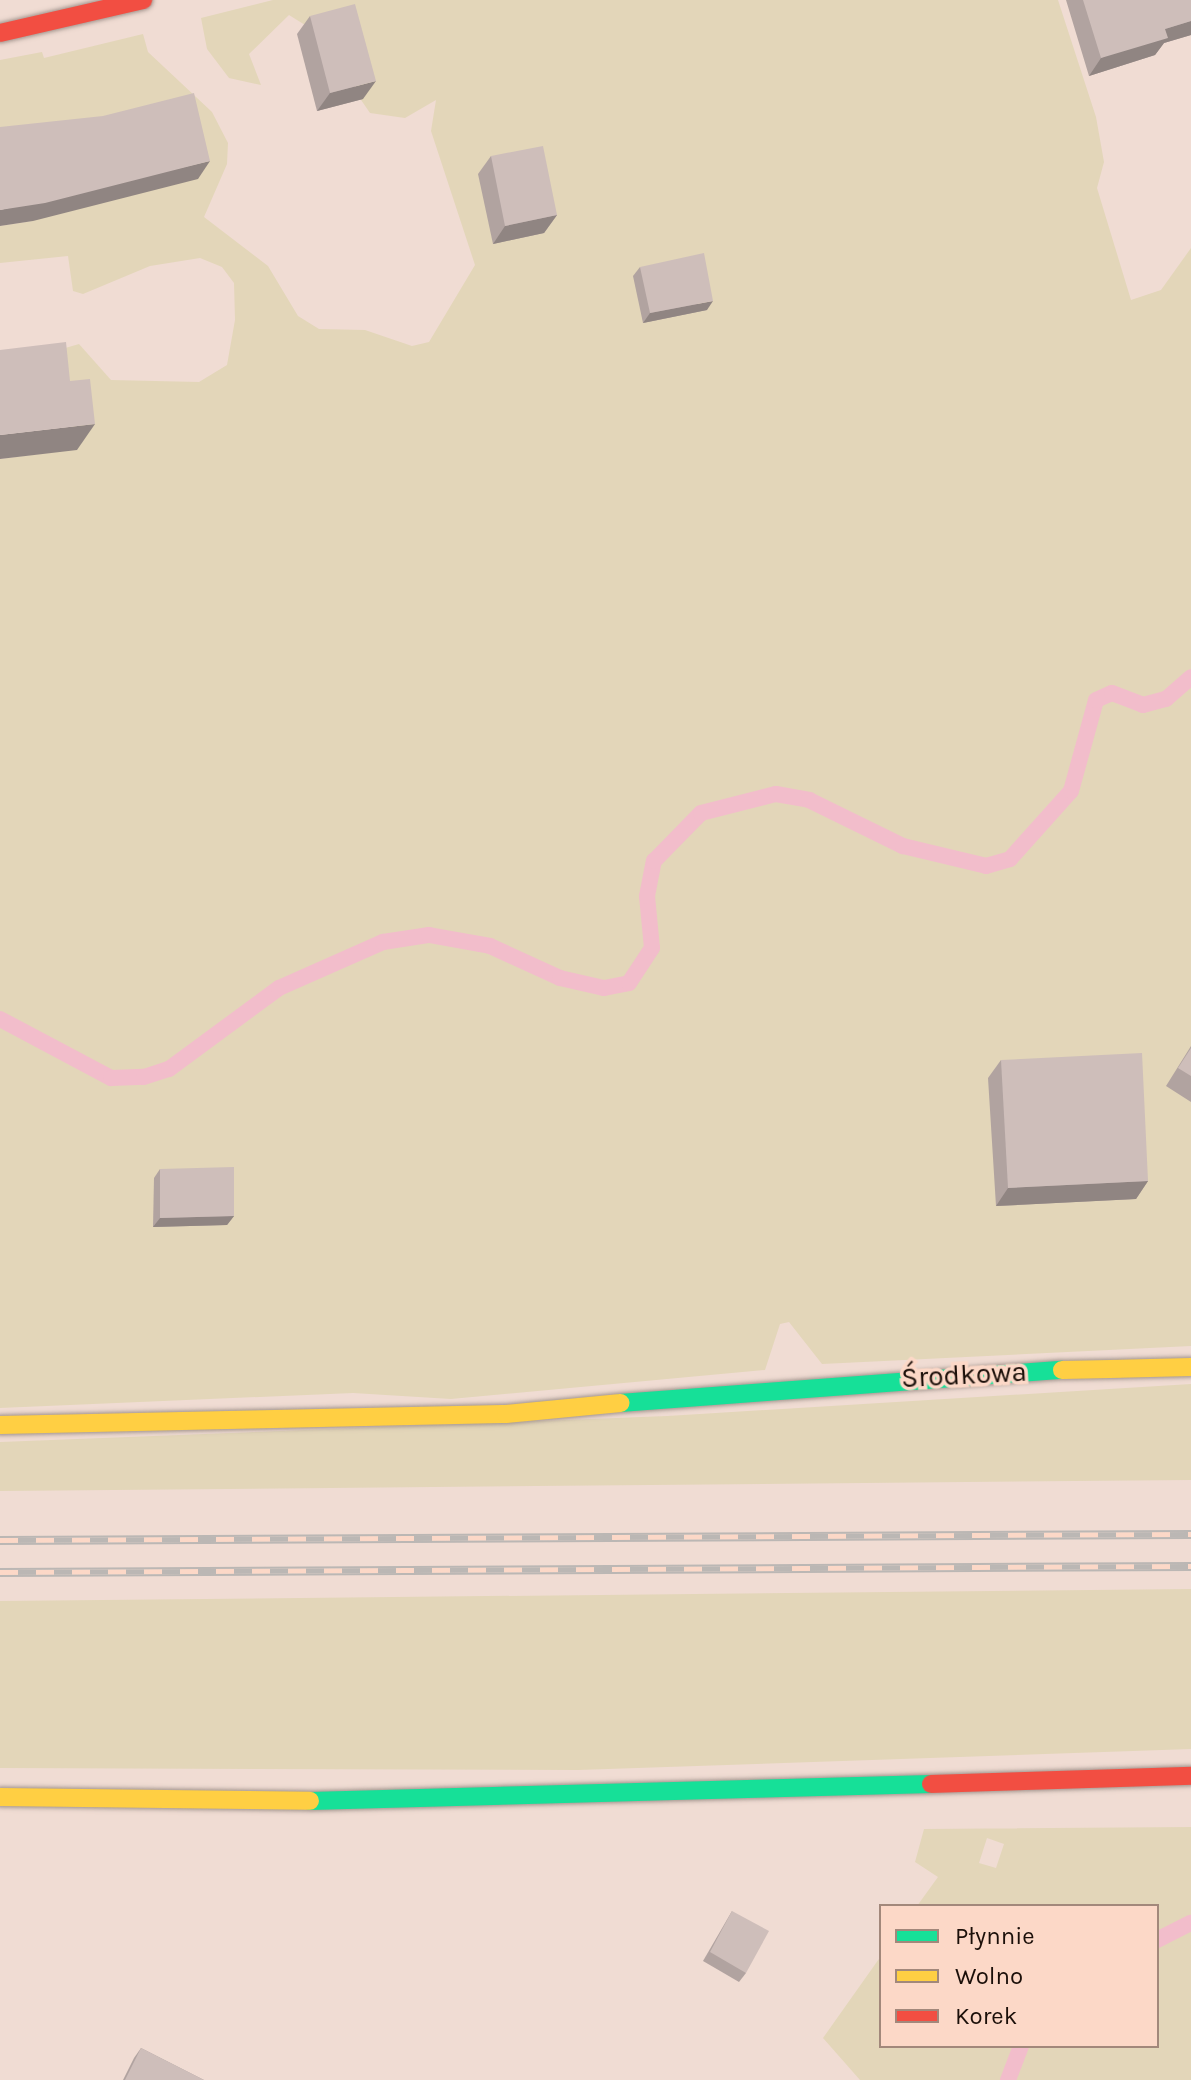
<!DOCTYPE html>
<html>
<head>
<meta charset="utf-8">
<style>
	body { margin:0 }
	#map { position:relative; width:1191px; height:2080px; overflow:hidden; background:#f0dcd3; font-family:Karla,sans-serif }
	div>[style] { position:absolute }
	.green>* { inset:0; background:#e3d6b9 }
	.stream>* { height:16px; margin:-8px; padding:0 8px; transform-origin:8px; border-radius:8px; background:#f2bdcb }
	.roads { filter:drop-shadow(0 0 2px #a4968f) drop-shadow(0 0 2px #a4968f) }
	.fast>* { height:18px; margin:-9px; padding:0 9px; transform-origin:9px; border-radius:9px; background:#16e098 }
	.slow>* { height:18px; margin:-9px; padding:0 9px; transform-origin:9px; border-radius:9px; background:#ffcf43 }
	.jam>* { height:18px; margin:-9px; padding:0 9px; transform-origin:9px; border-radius:9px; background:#f24e42 }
	.rail>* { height:9px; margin-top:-4.5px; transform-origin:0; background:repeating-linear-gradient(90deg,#fcd8c7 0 18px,#bbb7b4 0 36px); box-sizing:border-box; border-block:2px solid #bbb7b4 }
	.wall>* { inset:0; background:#b1a3a0 }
	.shaded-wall>* { inset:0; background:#908582 }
	.building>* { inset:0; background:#cebeba }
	span { translate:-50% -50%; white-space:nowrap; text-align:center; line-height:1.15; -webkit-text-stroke:7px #fcd8c7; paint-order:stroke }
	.street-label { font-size:28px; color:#1b0f09 }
	.legend { position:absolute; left:879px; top:1904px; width:280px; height:144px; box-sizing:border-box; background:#fcd8c7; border:2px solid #a2887b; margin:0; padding:10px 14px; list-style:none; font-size:24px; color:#1b0f09 }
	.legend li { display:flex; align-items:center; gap:16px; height:40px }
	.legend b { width:40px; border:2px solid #a2887b }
</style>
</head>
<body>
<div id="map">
	<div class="green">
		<div style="clip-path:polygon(273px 0,1058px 0,1096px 117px,1104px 162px,1097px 188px,1131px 300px,1161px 290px,1191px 248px,1191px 1346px,822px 1364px,789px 1322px,780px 1324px,765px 1370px,451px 1399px,353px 1393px,0 1408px,0 459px,77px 449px,62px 349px,79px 344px,111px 380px,199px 382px,227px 365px,235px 320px,234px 283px,222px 267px,200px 258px,150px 266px,83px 294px,73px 291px,68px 256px,0 263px,0 226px,32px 221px,0 141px,0 60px,42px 52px,44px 58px,143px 34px,148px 52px,212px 112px,228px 143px,227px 164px,204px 217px,268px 266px,298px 316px,319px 329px,365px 330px,412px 346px,429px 342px,475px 265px,431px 131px,436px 100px,405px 118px,370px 113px,313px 30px,289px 15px,249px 54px,261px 85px,229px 78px,207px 49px,201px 18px)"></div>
		<div style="clip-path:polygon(1191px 1384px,1191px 1480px,0 1491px,0 1442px,667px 1416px)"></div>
		<div style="clip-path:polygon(1191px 1589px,1191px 1749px,578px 1770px,0 1768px,0 1601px)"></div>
		<div style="clip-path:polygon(evenodd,1191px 1827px,1191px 2080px,860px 2080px,823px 2038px,881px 1956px,881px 2046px,1157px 2046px,1157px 1906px,917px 1906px,938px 1877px,915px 1862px,924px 1829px,1191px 1827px,987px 1838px,1004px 1844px,996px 1868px,979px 1863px,987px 1838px)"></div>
	</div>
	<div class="stream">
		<div style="left:0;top:1019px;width:126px;rotate:28deg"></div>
		<div style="left:111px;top:1078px;width:33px;rotate:-2deg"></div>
		<div style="left:144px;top:1077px;width:26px;rotate:-18deg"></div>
		<div style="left:169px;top:1069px;width:137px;rotate:-36.4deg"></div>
		<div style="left:279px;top:988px;width:114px;rotate:-23.9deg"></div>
		<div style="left:383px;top:942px;width:47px;rotate:-8.7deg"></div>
		<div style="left:429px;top:935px;width:62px;rotate:10.2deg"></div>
		<div style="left:490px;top:946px;width:77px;rotate:24.6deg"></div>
		<div style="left:560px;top:978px;width:45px;rotate:12.8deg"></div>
		<div style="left:604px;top:988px;width:25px;rotate:-11deg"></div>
		<div style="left:629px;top:983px;width:42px;rotate:-56.7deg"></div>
		<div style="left:652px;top:948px;width:52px;rotate:-95.5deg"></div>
		<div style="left:647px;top:896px;width:36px;rotate:-79deg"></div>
		<div style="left:654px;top:861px;width:67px;rotate:-45.6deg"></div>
		<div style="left:701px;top:813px;width:77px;rotate:-14.2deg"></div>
		<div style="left:776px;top:794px;width:34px;rotate:10deg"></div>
		<div style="left:809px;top:800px;width:105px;rotate:26.1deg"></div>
		<div style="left:903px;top:846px;width:85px;rotate:13.5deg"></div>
		<div style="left:986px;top:866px;width:25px;rotate:-16deg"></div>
		<div style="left:1010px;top:859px;width:91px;rotate:-48.1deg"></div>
		<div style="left:1071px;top:791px;width:94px;rotate:-74.6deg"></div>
		<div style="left:1096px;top:700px;width:17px;rotate:-24deg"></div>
		<div style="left:1112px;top:693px;width:33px;rotate:21deg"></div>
		<div style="left:1143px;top:705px;width:24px;rotate:-15deg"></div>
		<div style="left:1166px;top:699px;width:33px;rotate:-41deg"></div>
		<div style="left:1157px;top:1940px;width:38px;rotate:-27deg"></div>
		<div style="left:1008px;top:2080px;width:36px;rotate:-69deg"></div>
	</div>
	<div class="roads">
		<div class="fast">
			<div style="left:620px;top:1403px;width:443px;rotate:-4.3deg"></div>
			<div style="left:310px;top:1801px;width:621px;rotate:-1.57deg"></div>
		</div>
		<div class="slow">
			<div style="left:1062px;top:1370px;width:129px;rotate:-1.3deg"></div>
			<div style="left:0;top:1425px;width:506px;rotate:-1.25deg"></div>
			<div style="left:506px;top:1414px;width:115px;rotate:-5.5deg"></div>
			<div style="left:0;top:1797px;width:310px;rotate:0.7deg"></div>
		</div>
		<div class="jam">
			<div style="left:0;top:33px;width:147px;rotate:-13deg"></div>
			<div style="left:931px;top:1784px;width:260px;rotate:-1.8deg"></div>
		</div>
	</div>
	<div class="rail">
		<div style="left:0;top:1540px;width:1191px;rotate:-0.29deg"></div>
		<div style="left:0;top:1572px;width:1191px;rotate:-0.29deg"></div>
	</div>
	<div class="wall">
		<div style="clip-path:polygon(1066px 0,1191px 0,1191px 35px,1164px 43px,1155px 55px,1089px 76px)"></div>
		<div style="clip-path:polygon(310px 16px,363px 99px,317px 111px,297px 34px)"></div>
		<div style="clip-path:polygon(491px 156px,557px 215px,544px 233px,493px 244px,478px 174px)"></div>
		<div style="clip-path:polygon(640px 267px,707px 310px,643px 323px,633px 276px)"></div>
		<div style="clip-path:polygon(1191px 1046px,1191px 1102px,1166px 1086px)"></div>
		<div style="clip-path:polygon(1001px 1060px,1148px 1181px,1136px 1199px,996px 1206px,988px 1078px)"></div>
		<div style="clip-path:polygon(160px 1169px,234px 1216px,227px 1225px,153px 1227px,154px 1178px)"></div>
		<div style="clip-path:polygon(732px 1911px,746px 1973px,739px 1982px,703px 1961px)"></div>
		<div style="clip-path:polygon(141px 2048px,204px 2080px,123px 2080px,134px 2058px)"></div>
	</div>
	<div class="shaded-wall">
		<div style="clip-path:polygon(1191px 21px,1191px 35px,1164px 43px,1155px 55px,1089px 76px,1101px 58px,1165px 29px)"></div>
		<div style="clip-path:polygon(376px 81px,363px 99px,317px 111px,330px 93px)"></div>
		<div style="clip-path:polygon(210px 161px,198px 179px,33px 221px,0 226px,0 210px)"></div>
		<div style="clip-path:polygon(557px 215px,544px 233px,493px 244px,505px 226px)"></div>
		<div style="clip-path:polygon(713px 301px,707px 310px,643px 323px,650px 313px)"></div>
		<div style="clip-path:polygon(95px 424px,77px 450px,0 459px,0 435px)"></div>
		<div style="clip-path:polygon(1148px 1181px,1136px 1199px,996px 1206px,1008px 1188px)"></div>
		<div style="clip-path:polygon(234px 1216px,227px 1225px,153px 1227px,160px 1218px)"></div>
	</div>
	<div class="building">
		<div style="clip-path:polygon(1083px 0,1191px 0,1191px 21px,1165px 29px,1168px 38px,1101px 58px)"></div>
		<div style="clip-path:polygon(355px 4px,376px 81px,330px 93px,310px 16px)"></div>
		<div style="clip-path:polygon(194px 93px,210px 161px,45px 203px,0 210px,0 127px,103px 116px)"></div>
		<div style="clip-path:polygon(543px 146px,557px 215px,505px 226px,491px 156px)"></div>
		<div style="clip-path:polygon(704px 253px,713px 301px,650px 313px,640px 267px)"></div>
		<div style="clip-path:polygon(66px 342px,70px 381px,90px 379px,95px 424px,0 435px,0 350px)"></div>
		<div style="clip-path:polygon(1191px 1048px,1191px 1076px,1178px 1068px)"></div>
		<div style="clip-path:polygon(1142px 1053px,1148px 1181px,1008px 1188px,1001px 1060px)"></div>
		<div style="clip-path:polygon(234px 1167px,234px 1216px,160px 1218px,160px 1169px)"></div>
		<div style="clip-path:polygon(732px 1911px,769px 1931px,746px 1973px,710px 1952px)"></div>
		<div style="clip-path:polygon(141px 2048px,204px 2080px,125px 2080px)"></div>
	</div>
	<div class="street-label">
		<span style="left:964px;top:1375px;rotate:-3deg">Środkowa</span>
	</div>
	<ul class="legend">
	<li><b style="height:10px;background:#16e098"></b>Płynnie</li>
	<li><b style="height:10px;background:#ffcf43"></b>Wolno</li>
	<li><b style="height:10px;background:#f24e42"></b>Korek</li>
	</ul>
</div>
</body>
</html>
